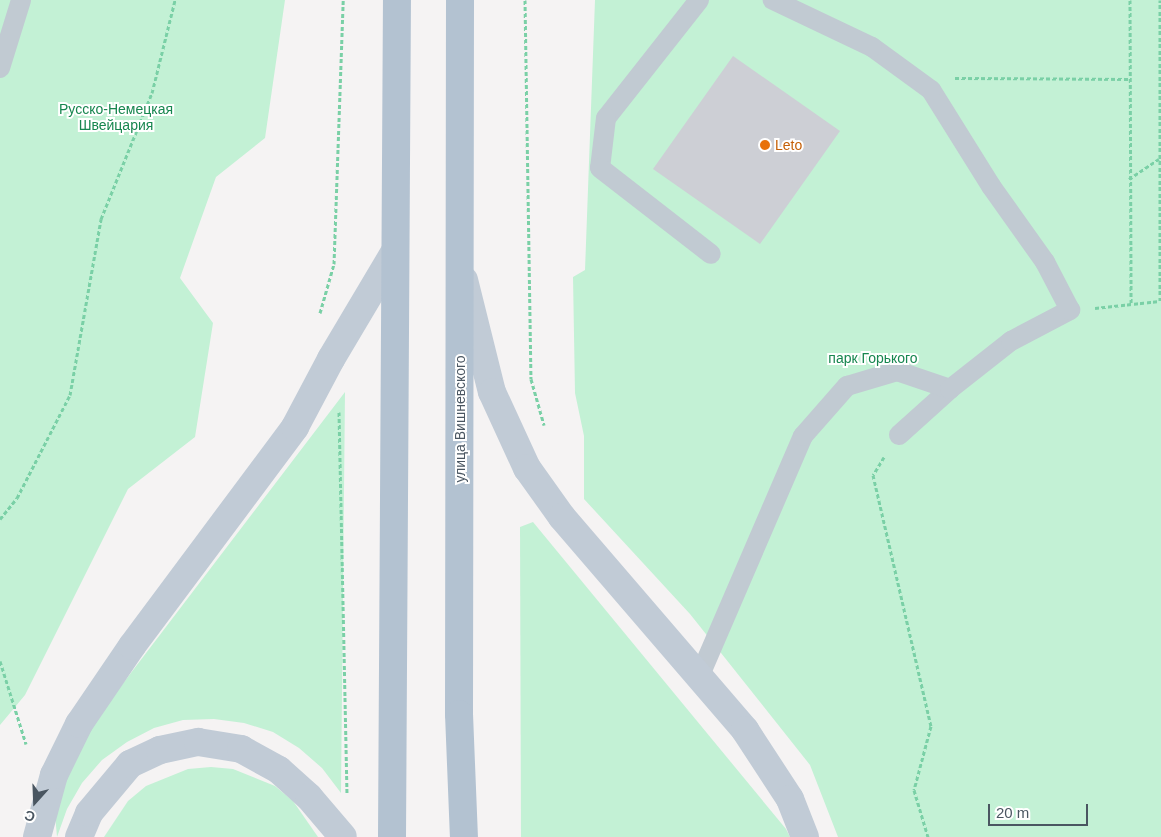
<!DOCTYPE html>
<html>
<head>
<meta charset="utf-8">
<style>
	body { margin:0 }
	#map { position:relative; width:1161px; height:837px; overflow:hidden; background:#f5f3f3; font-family:Arial,sans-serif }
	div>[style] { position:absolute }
	.green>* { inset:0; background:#c3f1d5 }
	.building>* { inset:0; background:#cdcfd5 }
	.path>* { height:3px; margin-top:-1.5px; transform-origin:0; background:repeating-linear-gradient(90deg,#7ad0a6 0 4px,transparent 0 6.5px) }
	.lane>* { height:20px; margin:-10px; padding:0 10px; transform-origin:10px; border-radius:10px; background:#c1cad2 }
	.secondary>* { height:28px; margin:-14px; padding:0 14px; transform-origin:14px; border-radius:14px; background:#c1cbd6 }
	.primary>* { height:28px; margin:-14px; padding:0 14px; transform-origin:14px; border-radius:14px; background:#b3c2d1 }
	.dots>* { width:14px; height:14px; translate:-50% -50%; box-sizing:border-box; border:2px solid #fff; border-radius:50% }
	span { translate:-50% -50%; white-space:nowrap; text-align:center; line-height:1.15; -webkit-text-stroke:4px #fff; paint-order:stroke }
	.park-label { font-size:14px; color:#17864f }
	.food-label { font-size:14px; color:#c56008 }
	.left { translate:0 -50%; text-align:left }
	.street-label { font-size:14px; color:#4a5661 }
	.north { position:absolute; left:10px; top:777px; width:50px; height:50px; -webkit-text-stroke:4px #fff; paint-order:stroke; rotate:200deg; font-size:14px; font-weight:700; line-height:20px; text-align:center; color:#4a5661 }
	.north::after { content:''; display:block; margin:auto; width:18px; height:22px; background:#4a5661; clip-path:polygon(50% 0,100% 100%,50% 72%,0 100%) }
	.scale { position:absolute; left:988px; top:804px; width:100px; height:22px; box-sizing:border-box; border:2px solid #4a5661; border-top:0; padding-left:6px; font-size:15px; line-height:18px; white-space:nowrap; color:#4a5661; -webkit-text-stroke:4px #fff; paint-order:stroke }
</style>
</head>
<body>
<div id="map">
	<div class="green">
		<div style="clip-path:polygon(0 0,285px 0,265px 138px,216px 177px,180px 278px,213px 323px,195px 437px,128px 489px,25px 695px,0 725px)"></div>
		<div style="clip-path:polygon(595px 0,1161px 0,1161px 837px,838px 837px,810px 765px,690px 614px,584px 499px,584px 436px,575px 393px,573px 277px,585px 270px)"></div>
		<div style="clip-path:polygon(345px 392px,341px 793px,322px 768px,299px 748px,273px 732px,244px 723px,214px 719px,183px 720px,154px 728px,127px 742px,102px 760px,82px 783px,67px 809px,57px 837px,55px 814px,61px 791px,92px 724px)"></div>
		<div style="clip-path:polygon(533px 522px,786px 829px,790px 837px,521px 837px,520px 527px)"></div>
		<div style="clip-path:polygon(211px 767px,233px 769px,275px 786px,293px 801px,318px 837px,104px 837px,128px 801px,146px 786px,188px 769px)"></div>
	</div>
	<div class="building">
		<div style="clip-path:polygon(733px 56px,840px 131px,760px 244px,653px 169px)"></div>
	</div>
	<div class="path">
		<div style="left:525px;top:0;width:379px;rotate:89.1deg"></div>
		<div style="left:531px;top:379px;width:48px;rotate:74.2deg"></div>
		<div style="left:1130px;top:0;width:304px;rotate:89.8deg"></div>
		<div style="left:955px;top:78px;width:174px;rotate:0.3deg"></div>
		<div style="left:1129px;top:179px;width:36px;rotate:-34deg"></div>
		<div style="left:1095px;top:308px;width:65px;rotate:-6.1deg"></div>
		<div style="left:1160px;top:301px;width:301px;rotate:-90deg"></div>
		<div style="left:320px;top:313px;width:51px;rotate:-74.1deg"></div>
		<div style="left:334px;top:264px;width:264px;rotate:-88deg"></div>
		<div style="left:339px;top:412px;width:381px;rotate:88.8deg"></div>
		<div style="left:884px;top:457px;width:21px;rotate:121deg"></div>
		<div style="left:873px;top:475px;width:258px;rotate:77deg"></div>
		<div style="left:931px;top:726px;width:66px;rotate:104.9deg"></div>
		<div style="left:914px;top:790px;width:49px;rotate:73.4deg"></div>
		<div style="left:0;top:519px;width:27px;rotate:-51deg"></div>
		<div style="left:17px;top:498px;width:116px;rotate:-62.8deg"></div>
		<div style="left:70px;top:395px;width:179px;rotate:-80deg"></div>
		<div style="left:101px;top:219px;width:136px;rotate:-68deg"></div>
		<div style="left:152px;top:93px;width:96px;rotate:-76.1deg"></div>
		<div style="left:0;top:661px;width:87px;rotate:72.6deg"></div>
	</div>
	<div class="lane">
		<div style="left:699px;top:0;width:150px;rotate:128.2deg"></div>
		<div style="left:606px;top:118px;width:50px;rotate:96.8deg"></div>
		<div style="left:600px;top:168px;width:140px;rotate:37.8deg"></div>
		<div style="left:0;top:68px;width:71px;rotate:-72.8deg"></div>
		<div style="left:899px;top:435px;width:69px;rotate:-42deg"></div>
		<div style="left:700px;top:675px;width:260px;rotate:-66.7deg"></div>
		<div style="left:803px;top:436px;width:67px;rotate:-48.7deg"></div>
		<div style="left:847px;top:386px;width:52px;rotate:-16.7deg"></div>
		<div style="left:897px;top:371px;width:56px;rotate:18.8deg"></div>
		<div style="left:950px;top:389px;width:78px;rotate:-38.2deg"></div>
		<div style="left:1011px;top:341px;width:67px;rotate:-27.7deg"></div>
		<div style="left:1070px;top:310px;width:54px;rotate:-117.5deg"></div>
		<div style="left:1045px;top:262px;width:93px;rotate:-125.4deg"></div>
		<div style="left:991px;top:186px;width:113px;rotate:-122deg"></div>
		<div style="left:931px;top:90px;width:73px;rotate:-143.9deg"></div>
		<div style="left:872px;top:47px;width:110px;rotate:-154.6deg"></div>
	</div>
	<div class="secondary">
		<div style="left:464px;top:280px;width:115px;rotate:76deg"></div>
		<div style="left:492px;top:392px;width:84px;rotate:65.3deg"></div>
		<div style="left:527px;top:468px;width:60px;rotate:54.5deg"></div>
		<div style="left:562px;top:517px;width:281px;rotate:49.3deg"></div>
		<div style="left:745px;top:730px;width:82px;rotate:56.9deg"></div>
		<div style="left:790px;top:799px;width:41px;rotate:68.5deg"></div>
		<div style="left:37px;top:837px;width:64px;rotate:-74.7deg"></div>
		<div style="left:54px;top:775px;width:57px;rotate:-63.9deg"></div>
		<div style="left:79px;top:724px;width:94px;rotate:-55.8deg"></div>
		<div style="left:132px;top:646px;width:273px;rotate:-53.3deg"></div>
		<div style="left:295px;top:427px;width:77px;rotate:-62.1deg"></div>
		<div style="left:331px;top:359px;width:123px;rotate:-59.3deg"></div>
		<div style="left:79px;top:837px;width:26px;rotate:-67deg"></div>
		<div style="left:89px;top:813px;width:64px;rotate:-50.1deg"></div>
		<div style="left:130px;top:764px;width:33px;rotate:-25deg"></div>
		<div style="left:160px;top:750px;width:39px;rotate:-12deg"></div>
		<div style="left:198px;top:742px;width:44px;rotate:9.2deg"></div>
		<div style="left:241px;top:749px;width:43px;rotate:28.9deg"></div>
		<div style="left:279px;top:770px;width:40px;rotate:42deg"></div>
		<div style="left:309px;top:797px;width:52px;rotate:49.6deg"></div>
	</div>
	<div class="primary">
		<div style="left:460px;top:0;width:714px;rotate:90.08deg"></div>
		<div style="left:459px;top:714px;width:123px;rotate:87.7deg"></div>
		<div style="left:392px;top:837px;width:837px;rotate:-89.66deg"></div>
	</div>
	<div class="dots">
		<div style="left:765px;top:145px;background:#e8710a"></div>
	</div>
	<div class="park-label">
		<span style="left:116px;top:117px">Русско-Немецкая<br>Швейцария</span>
		<span style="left:873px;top:358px">парк Горького</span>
	</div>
	<div class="food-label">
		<span class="left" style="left:775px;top:145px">Leto</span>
	</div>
	<div class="street-label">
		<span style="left:460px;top:419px;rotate:-90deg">улица Вишневского</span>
	</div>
	<div class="north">С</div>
	<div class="scale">20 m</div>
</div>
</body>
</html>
